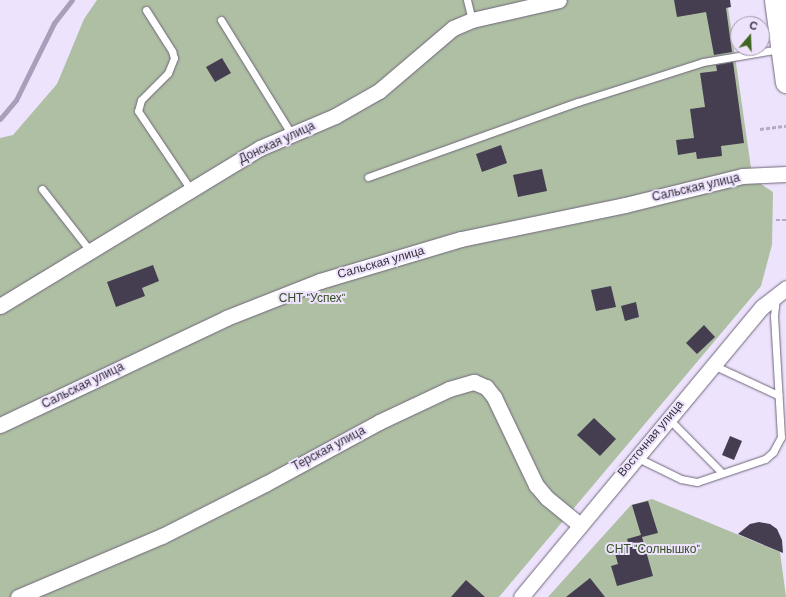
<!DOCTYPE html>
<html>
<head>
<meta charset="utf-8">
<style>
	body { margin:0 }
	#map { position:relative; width:786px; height:597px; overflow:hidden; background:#ede3fc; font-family:"DM Sans",sans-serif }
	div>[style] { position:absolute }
	.green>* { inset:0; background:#aebfa3 }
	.stream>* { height:5px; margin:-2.5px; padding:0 2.5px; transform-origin:2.5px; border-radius:2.5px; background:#ab9ebc }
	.building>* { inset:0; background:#453d50 }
	.path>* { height:2.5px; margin-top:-1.25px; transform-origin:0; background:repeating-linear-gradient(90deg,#b4abc0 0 4px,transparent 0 6px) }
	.roads { filter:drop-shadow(0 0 1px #6f657b) drop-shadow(0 0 1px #6f657b) }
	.lane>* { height:7px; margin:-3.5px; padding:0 3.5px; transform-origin:3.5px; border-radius:3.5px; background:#fff }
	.street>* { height:15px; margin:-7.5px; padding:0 7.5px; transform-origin:7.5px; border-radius:7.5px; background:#fff }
	.secondary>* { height:21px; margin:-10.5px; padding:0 10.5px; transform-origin:10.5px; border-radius:10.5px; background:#fff }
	span { translate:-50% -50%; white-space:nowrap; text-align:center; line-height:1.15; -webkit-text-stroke:4px #ede3fc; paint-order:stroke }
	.street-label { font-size:12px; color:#342f39 }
	.park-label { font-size:12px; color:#364f22 }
	.north { position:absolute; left:730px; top:16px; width:40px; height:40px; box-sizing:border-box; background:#ede3fc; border:1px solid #a39bae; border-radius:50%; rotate:19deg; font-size:11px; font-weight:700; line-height:16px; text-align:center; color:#342f39 }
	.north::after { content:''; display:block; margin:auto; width:14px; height:18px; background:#40651e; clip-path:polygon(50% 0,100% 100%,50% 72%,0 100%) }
</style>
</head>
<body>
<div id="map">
	<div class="green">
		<div style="clip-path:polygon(97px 0,727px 0,753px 182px,758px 182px,773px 192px,772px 245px,761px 286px,499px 597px,0 597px,0 138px,13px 135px,57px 84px,84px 19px)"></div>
		<div style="clip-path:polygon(652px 499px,780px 552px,786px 597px,548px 597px,631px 505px)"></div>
	</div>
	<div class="stream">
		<div style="left:0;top:119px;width:25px;rotate:-50deg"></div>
		<div style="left:16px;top:100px;width:86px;rotate:-63.7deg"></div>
		<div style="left:54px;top:23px;width:29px;rotate:-52deg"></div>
	</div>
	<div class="building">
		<div style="clip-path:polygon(674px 0,730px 0,731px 7px,726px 8px,732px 52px,714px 55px,706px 12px,677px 17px)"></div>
		<div style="clip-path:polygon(222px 58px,231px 73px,215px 82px,206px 67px)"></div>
		<div style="clip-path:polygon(733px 62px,744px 143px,721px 146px,722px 156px,697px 159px,696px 152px,678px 155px,676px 140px,694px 138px,690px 109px,705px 107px,700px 73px,717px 71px,716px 65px)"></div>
		<div style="clip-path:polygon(501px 145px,507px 163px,482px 172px,476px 154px)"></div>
		<div style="clip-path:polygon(542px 169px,547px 191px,518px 197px,513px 175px)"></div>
		<div style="clip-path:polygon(153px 265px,159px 281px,142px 288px,145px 296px,116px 307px,107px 282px)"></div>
		<div style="clip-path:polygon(611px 286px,616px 307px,596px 311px,591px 290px)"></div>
		<div style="clip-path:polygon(636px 302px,639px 317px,625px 321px,621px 306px)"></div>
		<div style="clip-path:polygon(704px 325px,715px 337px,697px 354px,686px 343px)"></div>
		<div style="clip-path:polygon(594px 418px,616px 439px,600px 456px,577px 435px)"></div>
		<div style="clip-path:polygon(730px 436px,742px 441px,734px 460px,722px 455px)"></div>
		<div style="clip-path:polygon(648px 501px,658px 533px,642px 537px,653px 576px,617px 586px,611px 566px,618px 564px,614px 550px,629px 545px,627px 539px,641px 535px,632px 505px)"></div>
		<div style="clip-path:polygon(759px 522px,770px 524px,777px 529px,782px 540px,783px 553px,738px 534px,750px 524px)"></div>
		<div style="clip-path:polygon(590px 578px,605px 597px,566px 597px)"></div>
		<div style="clip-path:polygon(466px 580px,485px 597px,451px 597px)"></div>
	</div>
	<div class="path">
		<div style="left:760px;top:129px;width:26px;rotate:-7deg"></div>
		<div style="left:776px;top:220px;width:10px"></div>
	</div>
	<div class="roads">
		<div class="lane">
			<div style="left:467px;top:0;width:21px;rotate:76deg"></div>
			<div style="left:146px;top:10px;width:49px;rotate:57.6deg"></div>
			<div style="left:172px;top:51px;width:7px;rotate:74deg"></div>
			<div style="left:174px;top:58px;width:16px;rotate:112deg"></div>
			<div style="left:168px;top:73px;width:38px;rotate:135deg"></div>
			<div style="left:141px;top:100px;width:11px;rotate:105deg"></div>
			<div style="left:138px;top:111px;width:95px;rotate:56.1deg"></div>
			<div style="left:221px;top:20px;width:135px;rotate:58.3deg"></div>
			<div style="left:368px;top:177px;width:223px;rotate:-19.7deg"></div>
			<div style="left:578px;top:102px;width:131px;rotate:-17.7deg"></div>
			<div style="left:703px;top:62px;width:78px;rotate:-9.6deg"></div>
			<div style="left:42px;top:189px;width:80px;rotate:52.1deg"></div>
			<div style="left:713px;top:365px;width:72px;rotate:24.8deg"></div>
			<div style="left:668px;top:418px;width:77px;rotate:45.5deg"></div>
			<div style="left:636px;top:457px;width:50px;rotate:26.1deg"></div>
			<div style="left:681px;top:479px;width:16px;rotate:11deg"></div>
			<div style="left:697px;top:482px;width:72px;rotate:-18.7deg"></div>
			<div style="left:765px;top:459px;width:11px;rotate:-41deg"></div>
			<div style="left:773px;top:452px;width:17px;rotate:-62deg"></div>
			<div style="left:781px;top:437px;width:121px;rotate:-93.3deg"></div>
			<div style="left:774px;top:316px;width:18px;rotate:-84deg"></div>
		</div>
		<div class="street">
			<div style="left:0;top:306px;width:304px;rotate:-31.3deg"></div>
			<div style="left:260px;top:148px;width:82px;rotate:-23.1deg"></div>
			<div style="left:335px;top:116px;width:51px;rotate:-29.6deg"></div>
			<div style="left:379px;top:91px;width:97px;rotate:-40.4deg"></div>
			<div style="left:453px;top:28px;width:21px;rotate:-23deg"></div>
			<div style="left:472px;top:20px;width:89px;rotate:-12.9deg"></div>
			<div style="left:0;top:425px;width:250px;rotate:-25.3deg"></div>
			<div style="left:226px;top:318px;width:101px;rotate:-21.5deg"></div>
			<div style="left:320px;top:281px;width:147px;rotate:-16.6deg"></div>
			<div style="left:461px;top:239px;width:167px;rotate:-11.7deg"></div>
			<div style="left:625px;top:205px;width:121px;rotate:-13.9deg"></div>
			<div style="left:742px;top:176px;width:44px;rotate:-2.6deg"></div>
			<div style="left:18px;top:597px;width:156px;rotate:-23deg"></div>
			<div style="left:162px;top:536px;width:115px;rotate:-26.8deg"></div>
			<div style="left:265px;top:484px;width:130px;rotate:-28.5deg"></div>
			<div style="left:379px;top:422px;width:77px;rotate:-25.2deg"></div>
			<div style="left:449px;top:389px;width:26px;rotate:-16deg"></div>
			<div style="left:474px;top:382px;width:13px;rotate:23deg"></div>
			<div style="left:486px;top:387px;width:13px;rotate:51deg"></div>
			<div style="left:494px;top:397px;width:98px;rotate:64.5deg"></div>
			<div style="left:536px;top:485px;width:17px;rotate:50deg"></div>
			<div style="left:547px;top:498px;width:43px;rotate:39.3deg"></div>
			<div style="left:521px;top:597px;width:377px;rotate:-50.3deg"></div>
			<div style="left:762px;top:307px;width:31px;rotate:-38deg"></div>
		</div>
		<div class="secondary">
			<div style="left:775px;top:0;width:83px;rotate:82.4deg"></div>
		</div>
	</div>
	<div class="street-label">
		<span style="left:277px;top:143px;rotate:-25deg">Донская улица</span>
		<span style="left:696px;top:188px;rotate:-13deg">Сальская улица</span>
		<span style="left:381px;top:263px;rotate:-16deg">Сальская улица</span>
		<span style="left:83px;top:386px;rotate:-26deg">Сальская улица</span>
		<span style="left:651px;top:439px;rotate:-50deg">Восточная улица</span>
		<span style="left:329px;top:449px;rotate:-28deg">Терская улица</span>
	</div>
	<div class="park-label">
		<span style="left:312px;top:299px">СНТ "Успех"</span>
		<span style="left:653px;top:550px">СНТ "Солнышко"</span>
	</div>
	<div class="north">С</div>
</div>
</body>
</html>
